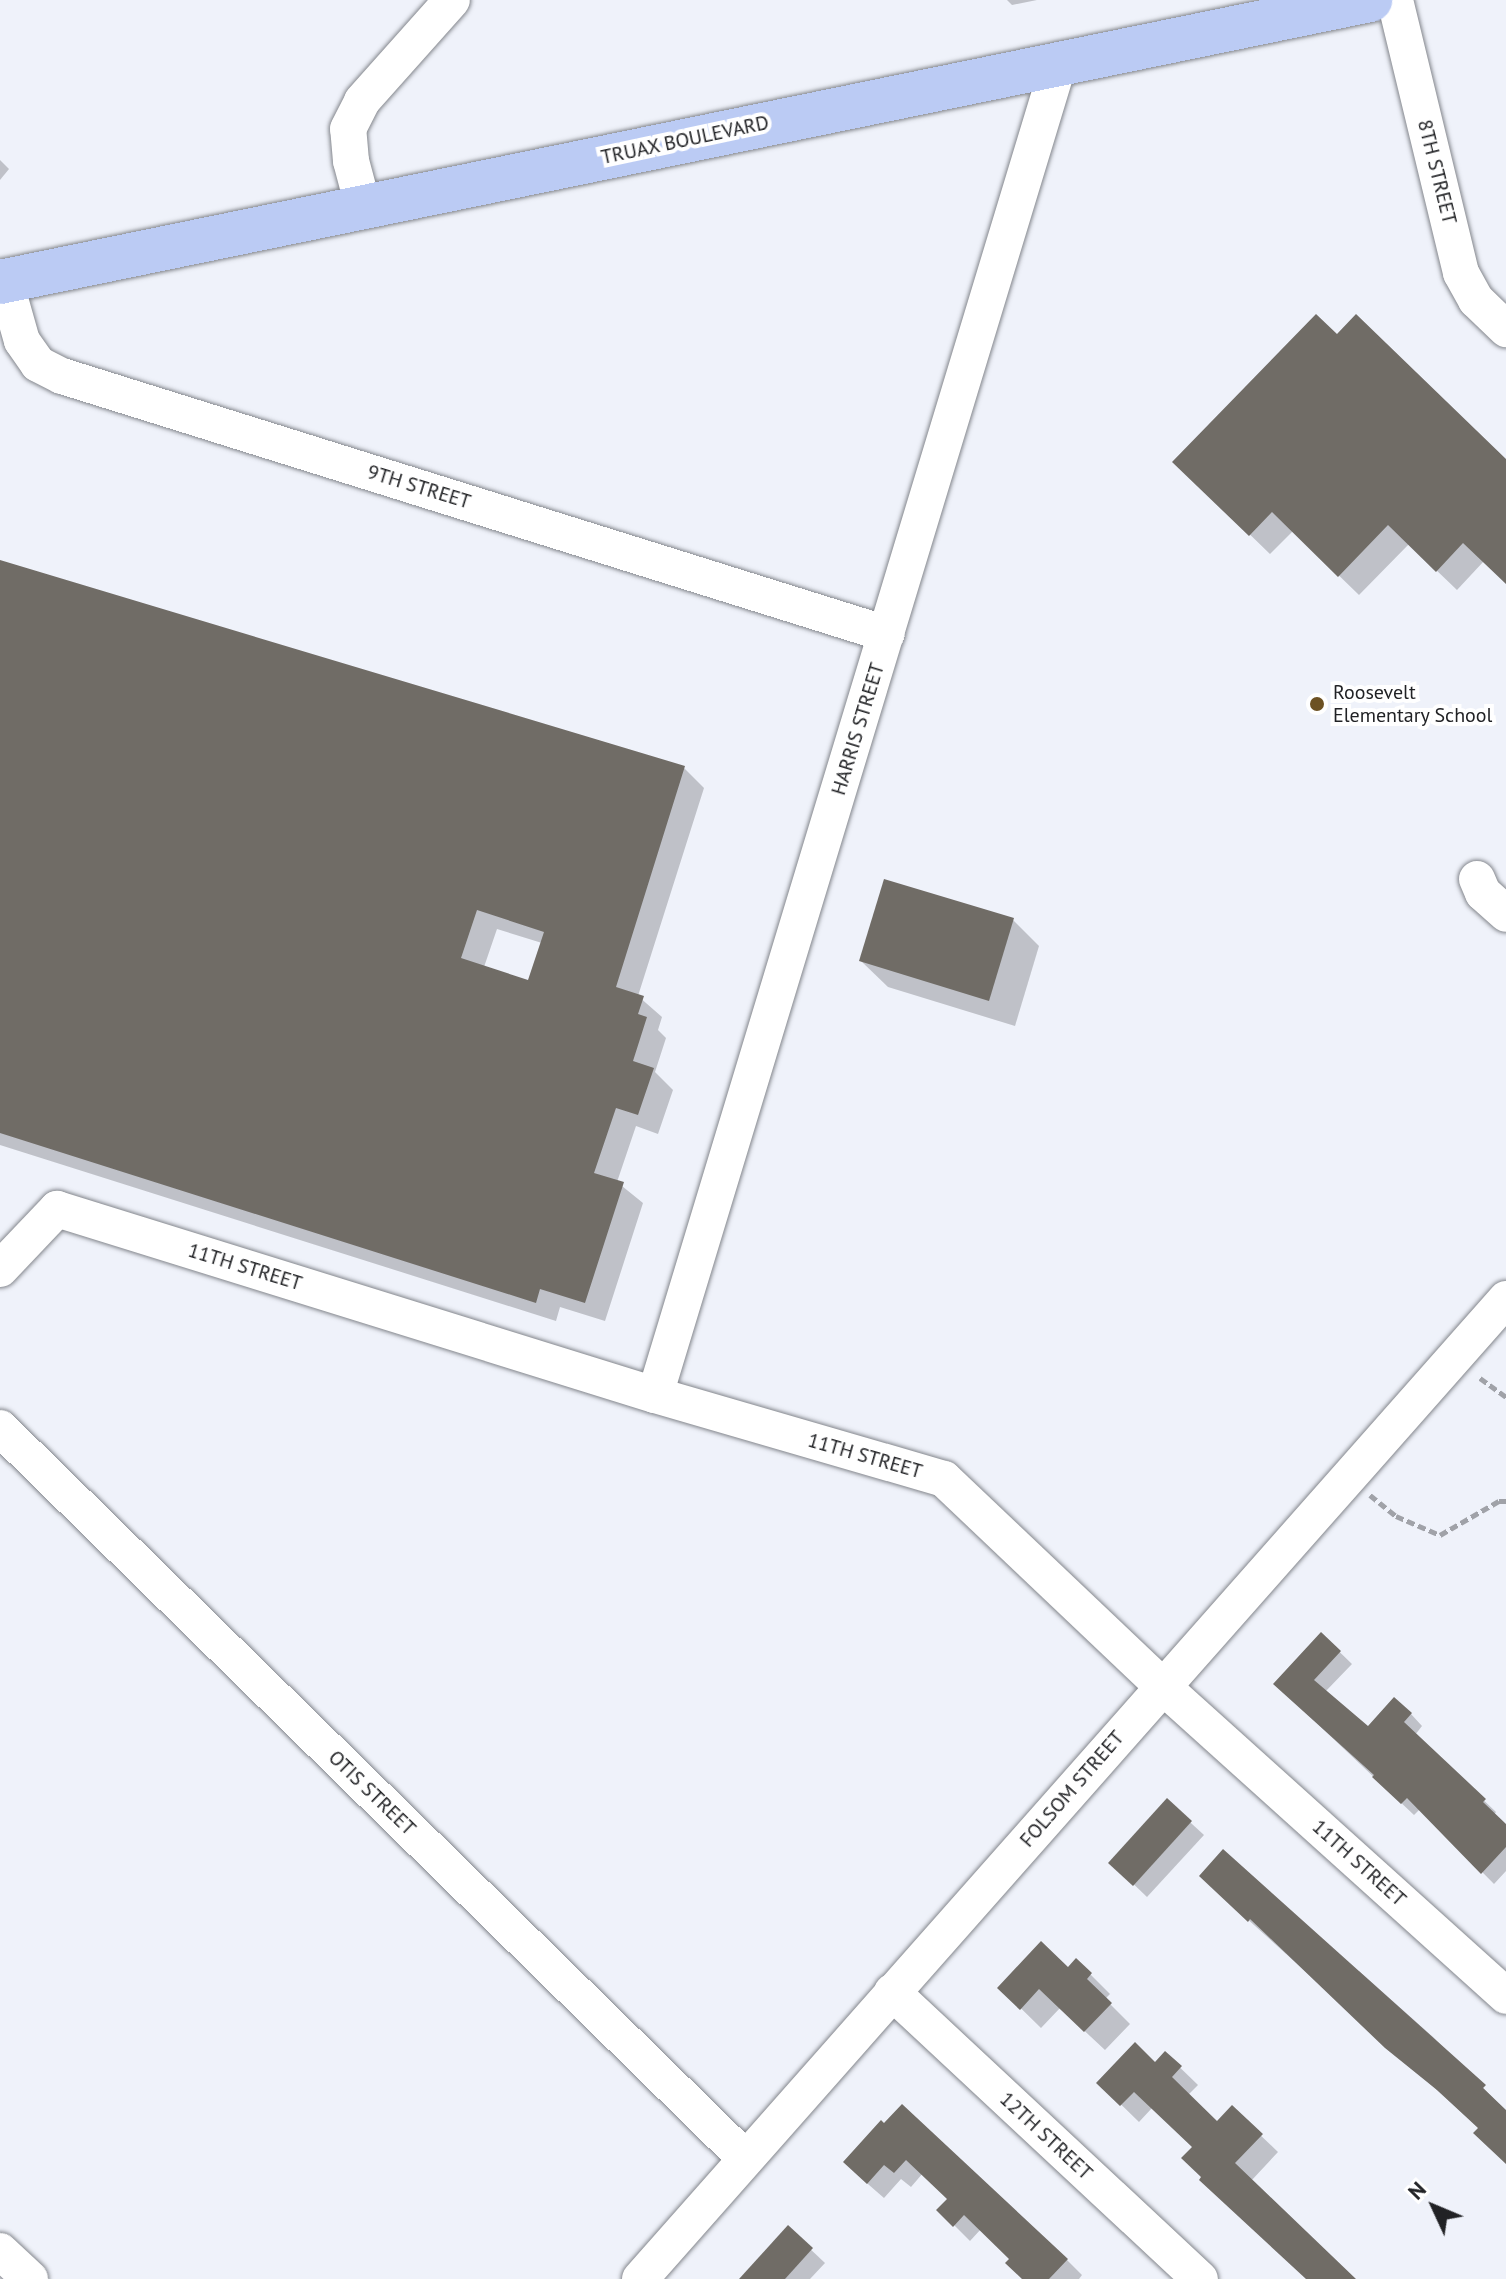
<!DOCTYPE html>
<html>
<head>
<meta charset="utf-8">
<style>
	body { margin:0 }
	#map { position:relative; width:1506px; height:2279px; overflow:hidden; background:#eff2fa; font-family:"PT Sans",sans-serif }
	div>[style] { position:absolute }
	.shadow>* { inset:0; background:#0003 }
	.building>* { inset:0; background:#706c66 }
	.path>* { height:5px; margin-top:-2.5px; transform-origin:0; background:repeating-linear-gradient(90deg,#a0a2a8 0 8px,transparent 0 12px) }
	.roads { filter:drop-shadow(0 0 2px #83868c) drop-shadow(0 0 2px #83868c) }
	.minor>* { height:36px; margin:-18px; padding:0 18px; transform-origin:18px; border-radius:18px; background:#fff }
	.major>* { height:44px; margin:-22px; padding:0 22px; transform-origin:22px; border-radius:22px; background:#bbcbf4 }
	.dots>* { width:22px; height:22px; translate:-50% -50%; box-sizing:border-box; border:4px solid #fff; border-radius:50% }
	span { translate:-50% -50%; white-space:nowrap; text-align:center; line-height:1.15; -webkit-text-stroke:8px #fff; paint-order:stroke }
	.street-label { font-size:20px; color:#212225 }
	.poi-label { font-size:20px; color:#212225 }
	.left { translate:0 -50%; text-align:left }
	.north { position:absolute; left:1394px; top:2167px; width:80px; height:80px; -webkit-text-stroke:6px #fff; paint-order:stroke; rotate:314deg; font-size:22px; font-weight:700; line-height:32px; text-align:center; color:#212225 }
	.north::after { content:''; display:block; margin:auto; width:28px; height:36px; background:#212225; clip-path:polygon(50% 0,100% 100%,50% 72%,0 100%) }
</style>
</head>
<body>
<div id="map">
	<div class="shadow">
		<div style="clip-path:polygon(1007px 0,1037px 0,1012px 5px)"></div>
		<div style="clip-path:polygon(0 160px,9px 169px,0 180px)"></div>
		<div style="clip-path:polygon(1337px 337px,1506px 462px,1506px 582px,1484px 561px,1457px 590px,1409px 544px,1359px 595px,1293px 531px,1270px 554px,1175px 462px)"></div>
		<div style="clip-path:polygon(evenodd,0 562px,684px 768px,704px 788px,638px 996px,662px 1017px,658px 1030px,666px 1038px,655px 1072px,673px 1090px,658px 1134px,636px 1126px,617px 1182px,643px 1203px,605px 1321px,560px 1307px,556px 1321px,0 1145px,0 562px,497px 929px,542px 943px,529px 983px,484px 967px,497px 929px)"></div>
		<div style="clip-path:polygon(1013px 920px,1039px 946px,1015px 1026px,888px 987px,861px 961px)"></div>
		<div style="clip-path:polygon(1322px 1635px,1352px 1664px,1325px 1692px,1368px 1729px,1411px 1714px,1422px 1726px,1415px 1735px,1496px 1812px,1494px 1815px,1506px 1827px,1506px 1871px,1494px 1884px,1420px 1809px,1414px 1815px,1288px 1696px)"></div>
		<div style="clip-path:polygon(1167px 1801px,1204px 1835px,1147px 1897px,1124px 1875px)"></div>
		<div style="clip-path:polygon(1214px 1889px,1356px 1974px,1359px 1971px,1433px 2037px,1506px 2111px,1506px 2162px,1480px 2129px)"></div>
		<div style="clip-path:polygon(1068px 1970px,1090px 1974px,1110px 1994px,1105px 1999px,1130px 2024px,1105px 2050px,1060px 2008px,1041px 2028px,1000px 1988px)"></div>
		<div style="clip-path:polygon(1165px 2053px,1198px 2085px,1188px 2095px,1217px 2124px,1232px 2108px,1278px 2152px,1251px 2181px,1355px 2279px,1309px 2279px,1194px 2148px,1152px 2108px,1139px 2122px,1099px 2083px,1155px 2065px)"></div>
		<div style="clip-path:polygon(881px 2123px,1067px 2260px,1082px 2275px,1079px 2279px,1024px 2279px,1012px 2259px,981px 2229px,970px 2241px,939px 2210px,950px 2199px,923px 2173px,911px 2187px,901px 2179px,884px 2198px,861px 2178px)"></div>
		<div style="clip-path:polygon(788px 2228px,825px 2263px,810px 2279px,742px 2279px)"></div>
	</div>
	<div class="building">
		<div style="clip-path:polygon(1316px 314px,1337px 334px,1356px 314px,1506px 459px,1506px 584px,1463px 543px,1436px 572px,1388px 525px,1338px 577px,1272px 512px,1249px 536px,1172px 462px)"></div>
		<div style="clip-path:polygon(evenodd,0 560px,685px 766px,616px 987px,644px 996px,638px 1014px,647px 1017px,633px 1061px,654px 1068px,638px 1115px,616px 1108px,594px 1173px,624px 1182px,585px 1303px,540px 1289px,536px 1303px,0 1133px,0 560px,477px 910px,544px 932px,528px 980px,461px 958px,477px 910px)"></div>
		<div style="clip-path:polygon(884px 879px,1014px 918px,989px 1001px,859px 961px)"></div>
		<div style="clip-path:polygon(1321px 1632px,1341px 1651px,1314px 1680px,1368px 1726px,1394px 1697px,1412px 1713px,1404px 1722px,1486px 1799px,1483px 1802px,1506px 1824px,1506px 1847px,1481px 1874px,1407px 1798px,1401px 1804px,1372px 1777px,1374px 1775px,1273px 1684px)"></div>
		<div style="clip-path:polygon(1167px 1798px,1192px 1821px,1133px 1886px,1108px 1863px)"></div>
		<div style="clip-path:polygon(1223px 1849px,1486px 2085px,1483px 2088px,1506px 2110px,1506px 2164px,1473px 2133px,1478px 2128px,1437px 2090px,1385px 2048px,1250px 1919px,1248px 1922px,1199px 1876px)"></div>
		<div style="clip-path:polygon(1041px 1941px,1068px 1967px,1076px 1958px,1092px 1973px,1087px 1979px,1112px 2003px,1084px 2032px,1039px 1989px,1020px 2010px,997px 1988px)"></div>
		<div style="clip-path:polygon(1135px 2042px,1155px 2062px,1165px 2051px,1182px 2066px,1172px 2077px,1217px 2121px,1232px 2105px,1263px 2134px,1235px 2163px,1356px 2279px,1306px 2279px,1199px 2180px,1201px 2177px,1181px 2158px,1192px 2147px,1134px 2092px,1120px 2106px,1096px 2083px)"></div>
		<div style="clip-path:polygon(902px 2104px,1068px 2259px,1049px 2279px,1022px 2279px,1005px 2263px,1009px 2259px,964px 2215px,953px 2227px,936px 2210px,947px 2199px,906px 2160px,894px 2173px,884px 2165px,867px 2184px,843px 2162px,881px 2120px,884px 2123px)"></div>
		<div style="clip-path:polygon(788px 2225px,813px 2248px,785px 2279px,739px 2279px)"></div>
	</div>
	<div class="path">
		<div style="left:1480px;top:1378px;width:32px;rotate:36deg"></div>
		<div style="left:1370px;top:1495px;width:33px;rotate:39deg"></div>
		<div style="left:1396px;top:1516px;width:48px;rotate:23.4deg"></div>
		<div style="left:1440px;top:1535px;width:68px;rotate:-30deg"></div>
		<div style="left:1499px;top:1501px;width:7px"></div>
	</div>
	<div class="roads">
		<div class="minor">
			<div style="left:1395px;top:0;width:281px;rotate:76.4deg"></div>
			<div style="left:1461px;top:273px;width:31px;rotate:61deg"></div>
			<div style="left:1476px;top:300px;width:42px;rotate:44deg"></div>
			<div style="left:363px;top:206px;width:47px;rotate:-104.9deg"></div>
			<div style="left:351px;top:161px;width:32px;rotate:-95deg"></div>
			<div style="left:348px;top:129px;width:31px;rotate:-63deg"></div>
			<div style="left:362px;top:101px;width:135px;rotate:-48.3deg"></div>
			<div style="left:5px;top:281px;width:62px;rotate:74.2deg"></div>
			<div style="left:22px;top:341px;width:28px;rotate:55deg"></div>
			<div style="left:38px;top:364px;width:27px;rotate:27deg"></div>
			<div style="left:62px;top:376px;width:864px;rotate:17.37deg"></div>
			<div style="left:1477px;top:879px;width:15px;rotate:67deg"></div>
			<div style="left:1483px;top:893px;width:31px;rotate:42deg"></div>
			<div style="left:0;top:1269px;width:83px;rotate:-46.5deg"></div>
			<div style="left:57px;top:1209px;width:626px;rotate:17.28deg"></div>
			<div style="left:655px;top:1395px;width:301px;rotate:16.2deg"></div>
			<div style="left:944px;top:1479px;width:301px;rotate:43.5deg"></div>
			<div style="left:1162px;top:1686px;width:463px;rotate:42deg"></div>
			<div style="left:655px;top:1395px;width:1392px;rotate:-73.13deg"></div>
			<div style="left:0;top:1428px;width:1043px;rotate:44.42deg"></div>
			<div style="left:892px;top:1992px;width:421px;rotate:43deg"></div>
			<div style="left:0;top:2251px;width:41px;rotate:43deg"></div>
			<div style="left:640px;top:2279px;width:1308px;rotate:-48.53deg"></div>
		</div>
		<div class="major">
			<div style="left:0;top:282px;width:1399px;rotate:-11.63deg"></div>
		</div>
	</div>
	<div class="dots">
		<div style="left:1317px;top:704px;background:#6c5123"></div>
	</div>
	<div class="street-label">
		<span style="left:685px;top:140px;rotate:-12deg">TRUAX BOULEVARD</span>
		<span style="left:1437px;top:172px;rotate:76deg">8TH STREET</span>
		<span style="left:419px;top:487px;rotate:17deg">9TH STREET</span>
		<span style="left:858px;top:729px;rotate:-73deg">HARRIS STREET</span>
		<span style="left:245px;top:1267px;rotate:17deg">11TH STREET</span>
		<span style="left:865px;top:1456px;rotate:16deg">11TH STREET</span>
		<span style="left:1072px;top:1789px;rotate:-49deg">FOLSOM STREET</span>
		<span style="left:372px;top:1793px;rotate:44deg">OTIS STREET</span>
		<span style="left:1359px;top:1863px;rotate:42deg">11TH STREET</span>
		<span style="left:1046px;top:2136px;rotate:43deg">12TH STREET</span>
	</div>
	<div class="poi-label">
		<span class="left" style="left:1333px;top:704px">Roosevelt<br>Elementary School</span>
	</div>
	<div class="north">N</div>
</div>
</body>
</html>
